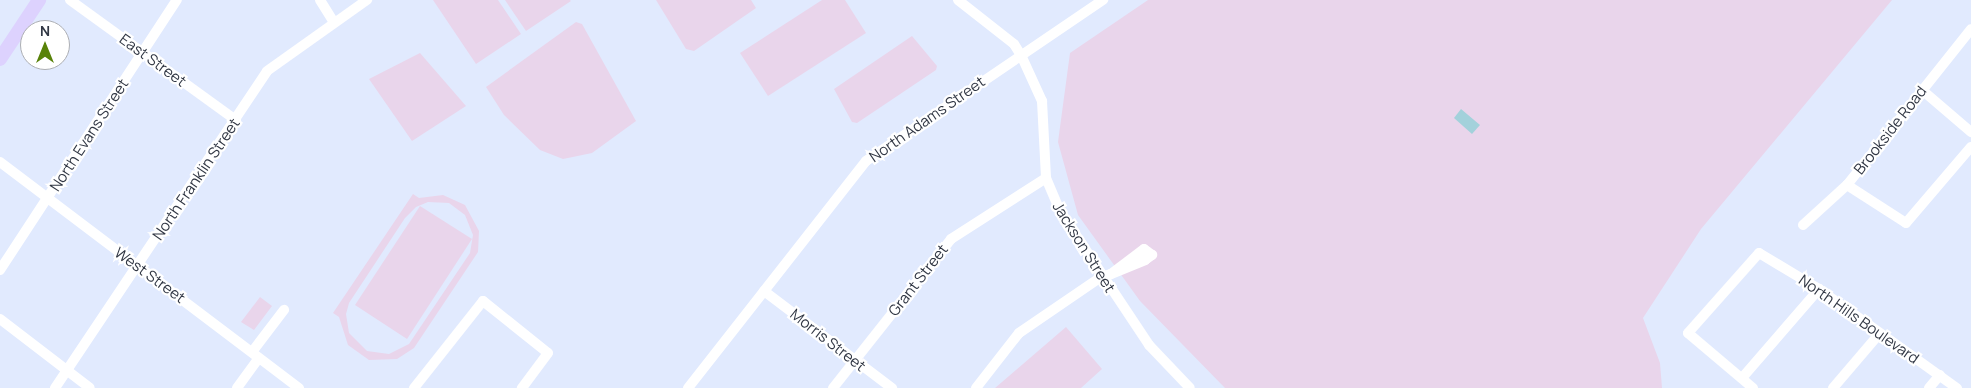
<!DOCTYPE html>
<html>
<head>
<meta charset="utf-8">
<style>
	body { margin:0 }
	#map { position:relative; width:1971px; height:388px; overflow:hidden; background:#e1eafe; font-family:Manrope,sans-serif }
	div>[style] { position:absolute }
	.green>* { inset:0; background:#e9d5eb }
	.water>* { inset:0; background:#a3d1db }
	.minor>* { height:10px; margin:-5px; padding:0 5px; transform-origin:5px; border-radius:5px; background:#fff }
	.major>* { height:14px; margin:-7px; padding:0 7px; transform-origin:7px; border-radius:7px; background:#ddd2fe }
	span { translate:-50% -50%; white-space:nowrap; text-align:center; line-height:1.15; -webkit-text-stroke:4.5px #fff; paint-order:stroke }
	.street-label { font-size:15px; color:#313744 }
	.north { position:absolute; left:20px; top:20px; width:50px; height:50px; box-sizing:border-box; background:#fff; border:1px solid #adafb4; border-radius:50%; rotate:0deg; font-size:14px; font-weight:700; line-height:20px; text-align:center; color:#313744 }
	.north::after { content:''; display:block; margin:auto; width:18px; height:22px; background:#588209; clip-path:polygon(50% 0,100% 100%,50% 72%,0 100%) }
</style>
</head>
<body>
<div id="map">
	<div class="green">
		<div style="clip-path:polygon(433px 0,498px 0,521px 34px,476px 64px)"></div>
		<div style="clip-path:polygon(505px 0,570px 0,571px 1px,526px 31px)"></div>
		<div style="clip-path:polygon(656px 0,751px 0,756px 8px,694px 51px,686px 49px)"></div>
		<div style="clip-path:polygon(822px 0,845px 0,866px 33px,768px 96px,740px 53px)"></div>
		<div style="clip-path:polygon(1148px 0,1892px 0,1701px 229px,1643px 318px,1660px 363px,1662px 388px,1225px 388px,1140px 301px,1078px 215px,1058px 142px,1070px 53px)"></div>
		<div style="clip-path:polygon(576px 22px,582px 24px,636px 121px,592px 153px,563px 159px,540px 150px,504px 115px,486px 87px)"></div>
		<div style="clip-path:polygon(912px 36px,937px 66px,936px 70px,857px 123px,852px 122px,834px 89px)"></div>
		<div style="clip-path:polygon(420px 53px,466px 106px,412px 141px,369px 79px)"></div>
		<div style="clip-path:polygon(evenodd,413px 194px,419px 198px,443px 195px,465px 205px,479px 231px,478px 252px,414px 348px,397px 359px,369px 360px,348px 345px,339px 317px,333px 313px,413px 194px,428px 202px,449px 203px,465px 215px,473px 235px,470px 253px,409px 344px,389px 354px,367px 351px,349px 333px,346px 314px,349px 303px,405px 218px,416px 207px,428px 202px)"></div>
		<div style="clip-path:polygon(420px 206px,472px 239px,407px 339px,355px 305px)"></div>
		<div style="clip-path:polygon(260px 297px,272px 306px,254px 330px,241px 322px)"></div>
		<div style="clip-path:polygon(1066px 327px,1102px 369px,1081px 388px,995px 388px)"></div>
	</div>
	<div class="water">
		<div style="clip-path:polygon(1461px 109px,1480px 125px,1472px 134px,1454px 118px)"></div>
	</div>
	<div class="minor">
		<div style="left:70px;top:0;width:205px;rotate:35.9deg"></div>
		<div style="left:320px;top:0;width:26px;rotate:58deg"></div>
		<div style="left:958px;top:0;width:71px;rotate:38.2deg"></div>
		<div style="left:1014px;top:44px;width:13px;rotate:58deg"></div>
		<div style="left:1021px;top:55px;width:51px;rotate:65.5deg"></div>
		<div style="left:1042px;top:101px;width:77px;rotate:87deg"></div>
		<div style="left:1046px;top:178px;width:36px;rotate:67deg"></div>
		<div style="left:1060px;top:211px;width:161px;rotate:56.4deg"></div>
		<div style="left:1149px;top:345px;width:59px;rotate:46.4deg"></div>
		<div style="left:1922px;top:90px;width:65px;rotate:40.6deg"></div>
		<div style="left:0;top:162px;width:375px;rotate:37.1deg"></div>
		<div style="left:1847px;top:185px;width:70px;rotate:32.8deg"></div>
		<div style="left:1906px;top:223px;width:100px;rotate:-49.5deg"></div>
		<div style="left:1803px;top:225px;width:59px;rotate:-42.3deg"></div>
		<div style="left:1847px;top:185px;width:199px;rotate:-51.5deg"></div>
		<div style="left:0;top:270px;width:323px;rotate:-56.8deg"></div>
		<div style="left:764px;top:291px;width:161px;rotate:37.2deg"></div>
		<div style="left:0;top:319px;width:113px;rotate:37.5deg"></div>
		<div style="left:252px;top:352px;width:53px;rotate:-52.7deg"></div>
		<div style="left:1742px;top:378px;width:118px;rotate:-49.1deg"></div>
		<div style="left:55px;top:388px;width:381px;rotate:-56.2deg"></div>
		<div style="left:267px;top:71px;width:123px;rotate:-35.4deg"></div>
		<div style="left:237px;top:388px;width:37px;rotate:-54deg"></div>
		<div style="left:414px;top:388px;width:111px;rotate:-51.6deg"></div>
		<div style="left:483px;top:301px;width:83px;rotate:38.7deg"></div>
		<div style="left:548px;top:353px;width:44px;rotate:126.6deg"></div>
		<div style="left:688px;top:388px;width:288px;rotate:-51.9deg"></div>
		<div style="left:866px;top:161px;width:287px;rotate:-34.2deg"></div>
		<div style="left:833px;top:388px;width:190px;rotate:-51.6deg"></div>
		<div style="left:951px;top:239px;width:113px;rotate:-32.7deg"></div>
		<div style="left:976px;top:388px;width:70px;rotate:-52deg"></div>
		<div style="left:1019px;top:333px;width:99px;rotate:-34.3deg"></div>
		<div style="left:1101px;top:277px;width:10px;rotate:-17deg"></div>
		<div style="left:1111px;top:274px;width:37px;rotate:-22deg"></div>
		<div style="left:1145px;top:260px;width:9px;rotate:-36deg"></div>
		<div style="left:1152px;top:255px;width:10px;rotate:-143deg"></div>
		<div style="left:1144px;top:249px;width:41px;rotate:142.9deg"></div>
		<div style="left:1753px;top:388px;width:85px;rotate:-139.8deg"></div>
		<div style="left:1688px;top:333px;width:107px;rotate:-48.4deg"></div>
		<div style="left:1759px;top:253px;width:70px;rotate:31deg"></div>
		<div style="left:1819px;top:289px;width:170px;rotate:35.7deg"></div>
		<div style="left:1833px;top:388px;width:72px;rotate:-49.5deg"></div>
		<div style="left:1929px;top:388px;width:17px;rotate:-50deg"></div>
	</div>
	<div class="major">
		<div style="left:0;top:59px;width:71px;rotate:-56.5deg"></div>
	</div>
	<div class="street-label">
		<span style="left:153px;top:60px;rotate:36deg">East Street</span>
		<span style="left:927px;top:119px;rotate:-35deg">North Adams Street</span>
		<span style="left:1890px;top:130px;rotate:-52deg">Brookside Road</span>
		<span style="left:89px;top:135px;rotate:-57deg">North Evans Street</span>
		<span style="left:196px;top:179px;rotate:-56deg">North Franklin Street</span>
		<span style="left:1084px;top:247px;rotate:58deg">Jackson Street</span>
		<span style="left:150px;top:275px;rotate:36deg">West Street</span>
		<span style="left:918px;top:280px;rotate:-52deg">Grant Street</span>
		<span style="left:1859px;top:319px;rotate:35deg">North Hills Boulevard</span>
		<span style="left:828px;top:340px;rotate:38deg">Morris Street</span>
	</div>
	<div class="north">N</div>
</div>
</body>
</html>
